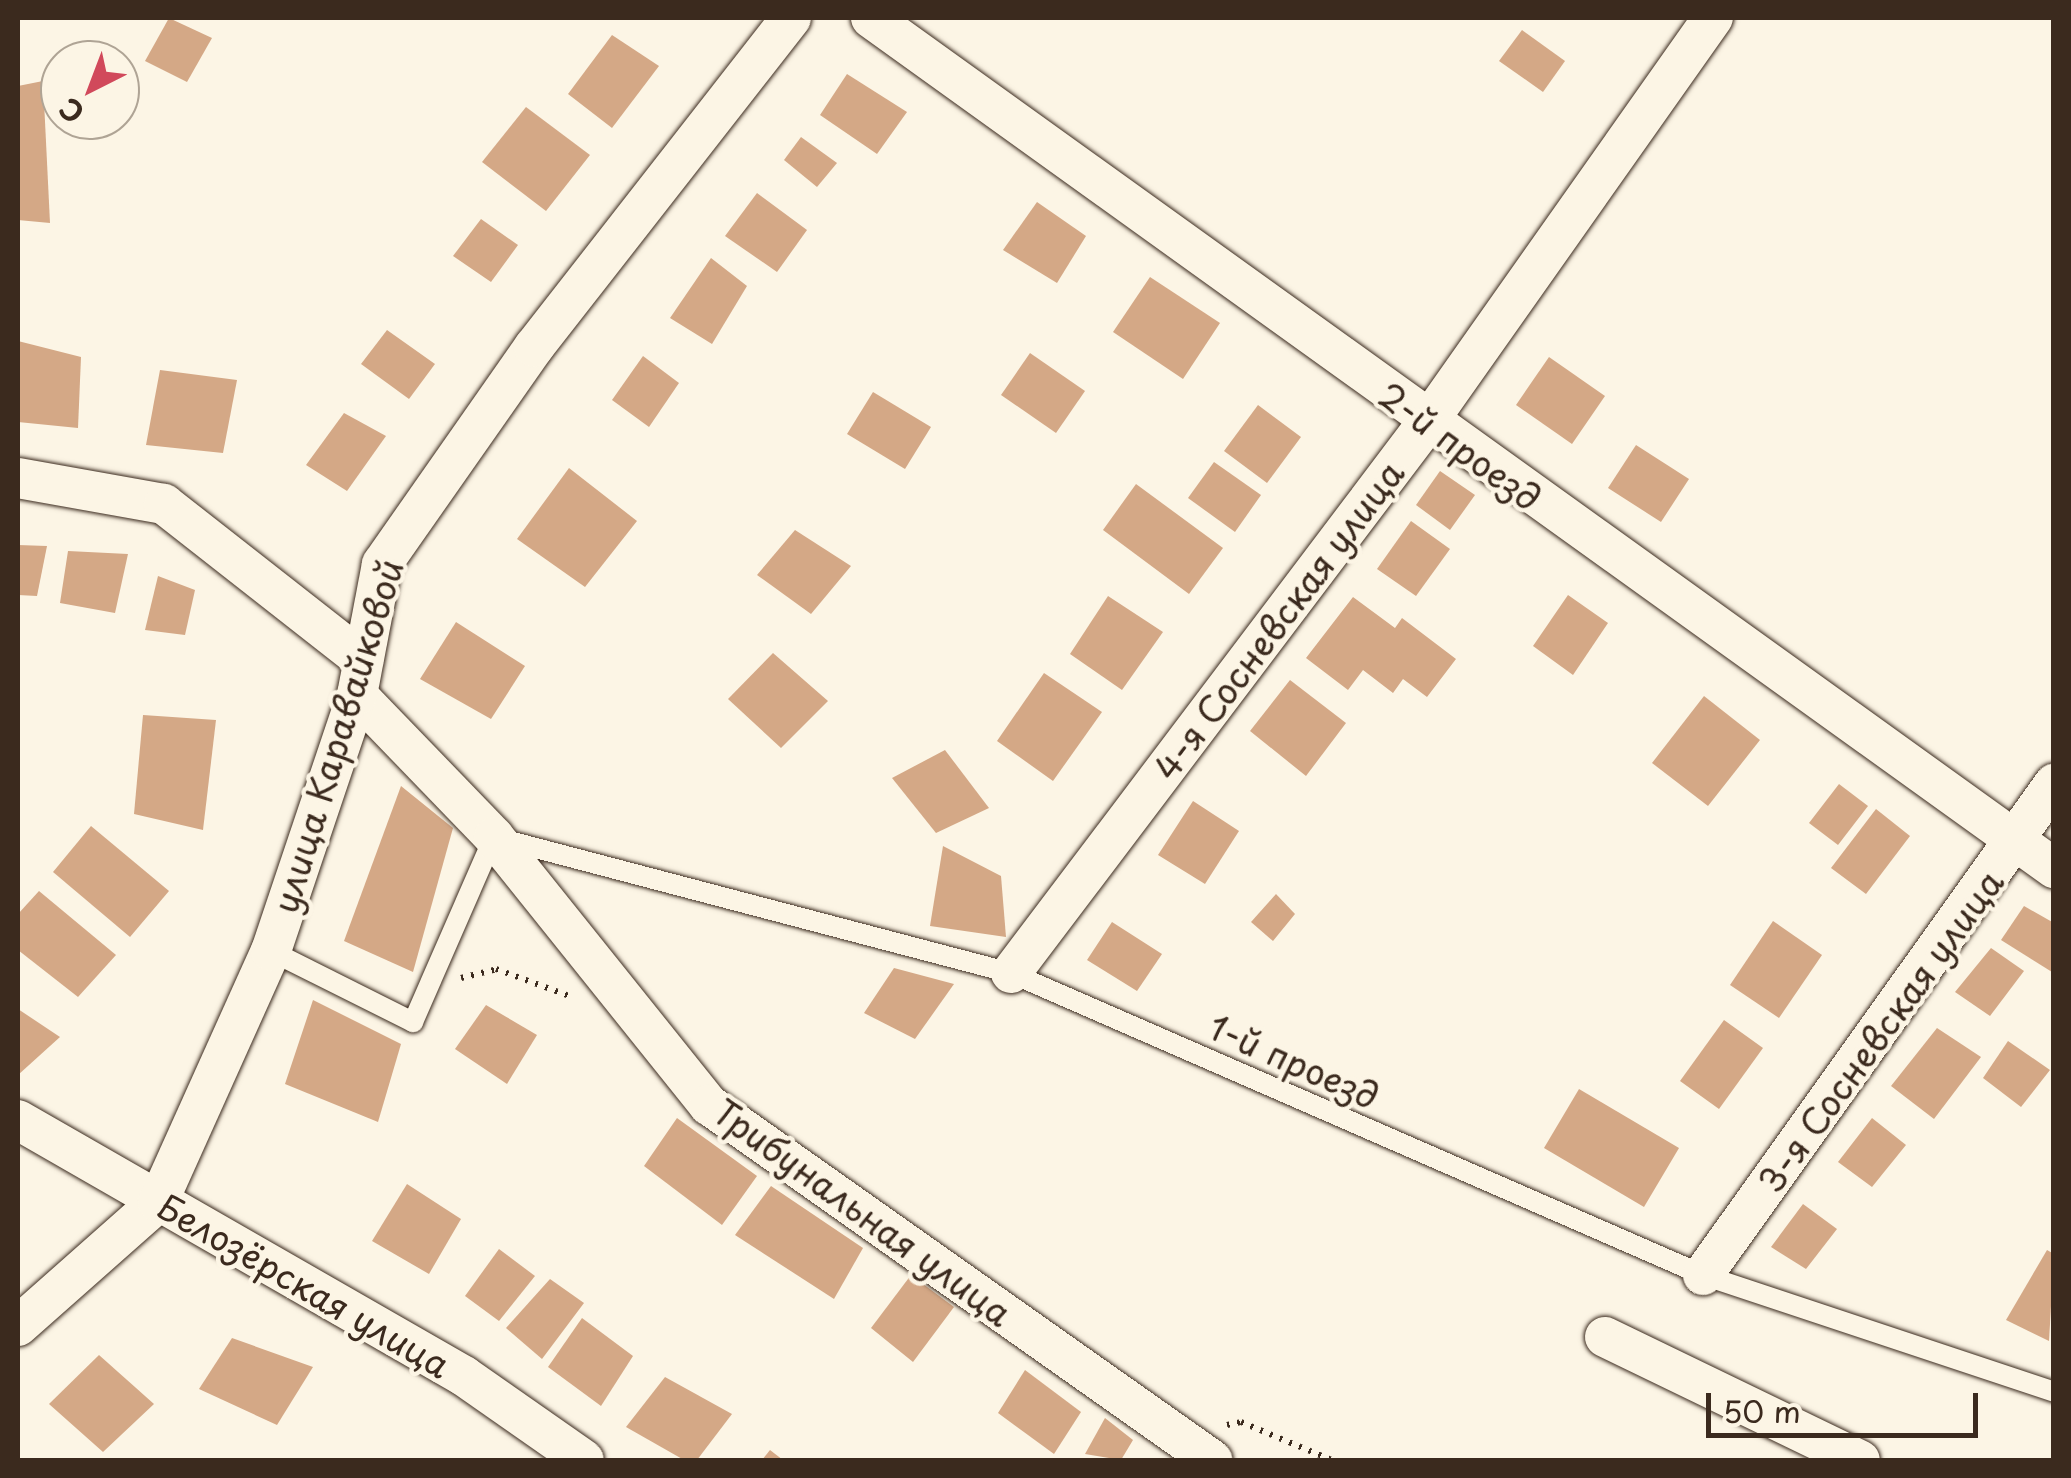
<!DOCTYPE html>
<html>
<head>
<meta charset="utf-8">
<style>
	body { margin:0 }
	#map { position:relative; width:2071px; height:1478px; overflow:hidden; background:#fcf5e5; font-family:"Playpen Sans",sans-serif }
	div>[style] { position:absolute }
	.building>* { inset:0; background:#d4a886 }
	.path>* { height:6px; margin-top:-3px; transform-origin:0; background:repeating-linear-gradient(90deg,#3b2a1e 0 2.5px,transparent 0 10.5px) }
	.roads { filter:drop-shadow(0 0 2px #3b2a1e) drop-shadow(0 0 2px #3b2a1e) }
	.lane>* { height:20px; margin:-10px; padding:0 10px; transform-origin:10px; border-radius:10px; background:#fcf5e5 }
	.street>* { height:40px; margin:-20px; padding:0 20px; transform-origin:20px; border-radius:20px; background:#fcf5e5 }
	span { translate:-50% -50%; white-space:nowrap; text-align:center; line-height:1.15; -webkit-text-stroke:9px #fcf5e5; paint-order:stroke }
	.street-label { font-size:35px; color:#3b2a1e }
	.frame { position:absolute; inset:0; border:20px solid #3b2a1e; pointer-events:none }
	.north { position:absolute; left:40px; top:40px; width:100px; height:100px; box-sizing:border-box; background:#fcf5e5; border:2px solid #afa495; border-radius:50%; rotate:222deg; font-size:28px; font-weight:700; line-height:40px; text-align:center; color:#3b2a1e }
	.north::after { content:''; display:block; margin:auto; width:35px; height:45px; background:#d1495b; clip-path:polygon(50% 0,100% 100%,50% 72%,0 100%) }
	.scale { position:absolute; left:1706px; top:1393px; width:272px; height:45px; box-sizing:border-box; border:5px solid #3b2a1e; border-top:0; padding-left:12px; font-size:30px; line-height:35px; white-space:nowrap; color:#3b2a1e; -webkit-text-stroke:8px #fcf5e5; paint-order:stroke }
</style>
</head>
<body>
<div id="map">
	<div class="building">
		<div style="clip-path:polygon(169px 18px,212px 38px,187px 82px,145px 61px)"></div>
		<div style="clip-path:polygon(1522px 30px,1565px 61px,1543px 92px,1499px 61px)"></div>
		<div style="clip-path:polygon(612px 35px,659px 66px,612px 128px,568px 94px)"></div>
		<div style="clip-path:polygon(847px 74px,907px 112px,877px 154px,820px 115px)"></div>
		<div style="clip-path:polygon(43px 81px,50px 223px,18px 220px,18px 86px)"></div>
		<div style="clip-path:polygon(526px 107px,590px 155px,546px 211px,482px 162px)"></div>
		<div style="clip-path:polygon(801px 137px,837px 163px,817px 187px,784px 160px)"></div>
		<div style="clip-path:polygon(757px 193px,807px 230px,777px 272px,725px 236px)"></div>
		<div style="clip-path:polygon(1037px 202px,1086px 236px,1057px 283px,1003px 250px)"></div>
		<div style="clip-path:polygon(481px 219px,518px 245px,491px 282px,453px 256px)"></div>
		<div style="clip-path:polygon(711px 258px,747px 286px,712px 344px,670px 318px)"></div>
		<div style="clip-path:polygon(1150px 277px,1220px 323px,1183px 379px,1113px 332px)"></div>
		<div style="clip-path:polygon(387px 330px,435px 364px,409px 399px,361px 364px)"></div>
		<div style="clip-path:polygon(18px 341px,81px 357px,78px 428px,18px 422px)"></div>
		<div style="clip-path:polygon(1030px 353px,1085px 391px,1056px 433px,1001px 395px)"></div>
		<div style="clip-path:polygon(643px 356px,679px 383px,649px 427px,612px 400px)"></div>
		<div style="clip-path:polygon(1549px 357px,1605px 396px,1572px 444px,1516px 405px)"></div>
		<div style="clip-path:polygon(160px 370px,237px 380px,223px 453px,146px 445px)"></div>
		<div style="clip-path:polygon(873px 392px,931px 427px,905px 469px,847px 434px)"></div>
		<div style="clip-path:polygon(1258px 405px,1301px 437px,1267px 483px,1224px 451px)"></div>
		<div style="clip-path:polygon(344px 413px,386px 436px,347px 491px,306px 465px)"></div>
		<div style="clip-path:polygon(1636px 445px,1689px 479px,1661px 522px,1608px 488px)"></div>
		<div style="clip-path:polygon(1214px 462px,1261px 495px,1235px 532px,1188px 498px)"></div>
		<div style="clip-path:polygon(569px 468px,637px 521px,585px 587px,517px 539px)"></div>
		<div style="clip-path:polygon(1440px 471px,1475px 495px,1450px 530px,1416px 505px)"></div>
		<div style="clip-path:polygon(1136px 484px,1223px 548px,1189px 594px,1103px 530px)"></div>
		<div style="clip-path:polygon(1411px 521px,1450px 549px,1416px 596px,1377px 569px)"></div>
		<div style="clip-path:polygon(795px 530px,851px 566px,811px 614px,757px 575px)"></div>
		<div style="clip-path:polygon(18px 545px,47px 546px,37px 596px,18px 595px)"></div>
		<div style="clip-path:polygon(68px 551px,128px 554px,115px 613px,60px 603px)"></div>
		<div style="clip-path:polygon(158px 576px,195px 590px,185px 635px,145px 630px)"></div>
		<div style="clip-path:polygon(1568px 595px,1608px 623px,1573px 675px,1533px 646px)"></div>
		<div style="clip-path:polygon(1108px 596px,1163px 632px,1122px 690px,1070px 654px)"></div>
		<div style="clip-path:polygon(1353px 597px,1395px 628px,1402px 618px,1456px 659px,1427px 697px,1403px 679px,1393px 693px,1363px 670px,1348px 690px,1306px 658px)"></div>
		<div style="clip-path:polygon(456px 622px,525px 666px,491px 719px,420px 679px)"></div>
		<div style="clip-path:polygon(773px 653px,828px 701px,781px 748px,728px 699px)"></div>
		<div style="clip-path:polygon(1044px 673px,1102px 712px,1053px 781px,997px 741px)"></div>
		<div style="clip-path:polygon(1290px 680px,1346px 723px,1306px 776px,1250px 731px)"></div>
		<div style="clip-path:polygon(1704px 696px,1760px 740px,1708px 806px,1652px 763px)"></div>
		<div style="clip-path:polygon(143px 715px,216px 720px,203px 830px,134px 814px)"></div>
		<div style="clip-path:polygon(945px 750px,989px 808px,936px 833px,892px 778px)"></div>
		<div style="clip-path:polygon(1839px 784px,1868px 806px,1838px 845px,1809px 823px)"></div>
		<div style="clip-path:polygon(401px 786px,453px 828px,413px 972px,344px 941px)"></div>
		<div style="clip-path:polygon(1193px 801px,1239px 831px,1205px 884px,1158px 855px)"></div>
		<div style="clip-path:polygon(1876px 809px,1910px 836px,1866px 894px,1831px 868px)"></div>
		<div style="clip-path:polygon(91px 826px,169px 891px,130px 937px,53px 872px)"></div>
		<div style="clip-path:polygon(943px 846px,1001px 876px,1006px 937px,930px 926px)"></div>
		<div style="clip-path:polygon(39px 891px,116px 955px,78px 997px,18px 950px,18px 914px)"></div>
		<div style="clip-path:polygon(1276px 894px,1295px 914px,1273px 941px,1251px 922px)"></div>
		<div style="clip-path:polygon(2024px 906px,2054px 923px,2052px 972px,2001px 940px)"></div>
		<div style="clip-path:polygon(1773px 921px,1822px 955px,1779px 1018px,1730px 985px)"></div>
		<div style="clip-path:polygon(1112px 922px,1162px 954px,1137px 991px,1087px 960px)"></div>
		<div style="clip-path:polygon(1991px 948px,2024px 971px,1990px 1016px,1955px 992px)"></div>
		<div style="clip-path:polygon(894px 968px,954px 984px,915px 1039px,864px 1013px)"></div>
		<div style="clip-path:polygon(313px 1000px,401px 1044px,378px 1122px,285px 1084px)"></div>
		<div style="clip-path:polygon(486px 1005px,537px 1035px,507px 1084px,455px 1049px)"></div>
		<div style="clip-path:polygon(18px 1009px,60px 1037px,18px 1075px)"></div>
		<div style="clip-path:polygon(1724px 1020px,1763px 1048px,1719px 1109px,1680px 1081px)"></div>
		<div style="clip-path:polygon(1937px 1028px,1981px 1057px,1934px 1119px,1891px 1086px)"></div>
		<div style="clip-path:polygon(2008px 1041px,2050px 1070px,2021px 1107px,1983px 1078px)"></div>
		<div style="clip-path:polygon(1579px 1089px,1679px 1148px,1644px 1207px,1544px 1148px)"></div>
		<div style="clip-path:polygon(677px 1118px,757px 1176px,722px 1225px,644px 1166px)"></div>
		<div style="clip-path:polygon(1872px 1118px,1906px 1145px,1872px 1187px,1838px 1162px)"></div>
		<div style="clip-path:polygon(407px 1184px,461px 1219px,429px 1274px,372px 1241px)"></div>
		<div style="clip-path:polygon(771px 1186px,863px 1248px,834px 1299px,735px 1235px)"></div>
		<div style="clip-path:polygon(1803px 1204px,1837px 1229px,1806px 1269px,1771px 1247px)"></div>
		<div style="clip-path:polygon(499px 1249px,535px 1276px,499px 1321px,465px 1296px)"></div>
		<div style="clip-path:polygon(2047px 1250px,2054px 1254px,2049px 1341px,2006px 1320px)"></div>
		<div style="clip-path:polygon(911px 1275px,954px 1307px,913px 1362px,871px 1328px)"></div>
		<div style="clip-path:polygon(550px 1279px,584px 1303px,542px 1359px,506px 1328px)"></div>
		<div style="clip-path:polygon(582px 1318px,633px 1356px,601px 1406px,548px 1367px)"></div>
		<div style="clip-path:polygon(232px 1338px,313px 1367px,277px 1425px,199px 1389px)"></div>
		<div style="clip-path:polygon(99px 1355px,154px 1404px,103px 1452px,49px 1404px)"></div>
		<div style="clip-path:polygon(1025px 1370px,1081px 1412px,1054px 1454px,998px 1413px)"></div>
		<div style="clip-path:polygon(665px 1377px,732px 1414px,697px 1460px,684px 1460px,626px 1427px)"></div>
		<div style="clip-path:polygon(1105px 1418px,1133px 1440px,1121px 1460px,1085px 1454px)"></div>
		<div style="clip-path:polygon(770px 1450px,783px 1460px,762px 1460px)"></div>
	</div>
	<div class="path">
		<div style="left:461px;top:978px;width:36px;rotate:-14deg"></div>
		<div style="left:496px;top:969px;width:81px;rotate:20.2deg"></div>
		<div style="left:1227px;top:1425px;width:14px;rotate:-12deg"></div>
		<div style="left:1241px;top:1422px;width:99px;rotate:22.7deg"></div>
	</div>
	<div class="roads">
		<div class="lane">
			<div style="left:271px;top:951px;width:159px;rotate:26.6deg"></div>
			<div style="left:413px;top:1022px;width:202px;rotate:-66.4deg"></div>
			<div style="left:494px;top:837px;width:535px;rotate:14.74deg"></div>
			<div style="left:1011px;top:973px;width:755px;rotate:23.58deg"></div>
			<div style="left:1703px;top:1275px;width:370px;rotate:18.4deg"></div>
		</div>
		<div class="street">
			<div style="left:871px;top:18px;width:1457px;rotate:35.7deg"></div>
			<div style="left:18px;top:478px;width:148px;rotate:10.1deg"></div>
			<div style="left:164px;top:504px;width:253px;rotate:38.1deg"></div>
			<div style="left:357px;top:695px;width:197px;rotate:46deg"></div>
			<div style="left:494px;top:837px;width:344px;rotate:51.3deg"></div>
			<div style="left:709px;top:1105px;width:616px;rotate:35.21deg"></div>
			<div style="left:1011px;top:973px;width:690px;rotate:-52.9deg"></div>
			<div style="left:1427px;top:423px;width:496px;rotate:-54.8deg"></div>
			<div style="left:18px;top:1120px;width:514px;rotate:29.86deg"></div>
			<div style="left:464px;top:1376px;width:146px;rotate:35deg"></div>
			<div style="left:1703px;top:1275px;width:604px;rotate:-54.44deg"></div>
			<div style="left:18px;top:1326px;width:187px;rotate:-41.5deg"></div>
			<div style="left:158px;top:1202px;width:275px;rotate:-65.8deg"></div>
			<div style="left:271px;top:951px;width:270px;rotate:-71.4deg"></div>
			<div style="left:357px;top:695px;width:133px;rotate:-79.2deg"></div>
			<div style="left:382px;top:564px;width:265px;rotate:-55deg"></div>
			<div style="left:534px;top:347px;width:417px;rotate:-52deg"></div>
			<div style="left:1605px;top:1337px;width:283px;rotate:25.8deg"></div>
		</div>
	</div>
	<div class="street-label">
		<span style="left:1460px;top:446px;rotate:36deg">2-й проезд</span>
		<span style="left:1278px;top:620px;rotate:-53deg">4-я Сосневская улица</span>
		<span style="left:337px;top:736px;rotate:-73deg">улица Каравайковой</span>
		<span style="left:1880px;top:1031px;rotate:-54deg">3-я Сосневская улица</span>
		<span style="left:1294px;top:1061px;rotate:24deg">1-й проезд</span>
		<span style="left:863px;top:1212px;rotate:36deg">Трибунальная улица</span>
		<span style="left:304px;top:1285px;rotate:30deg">Белозёрская улица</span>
	</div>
	<div class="frame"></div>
	<div class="north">С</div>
	<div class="scale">50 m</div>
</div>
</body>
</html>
